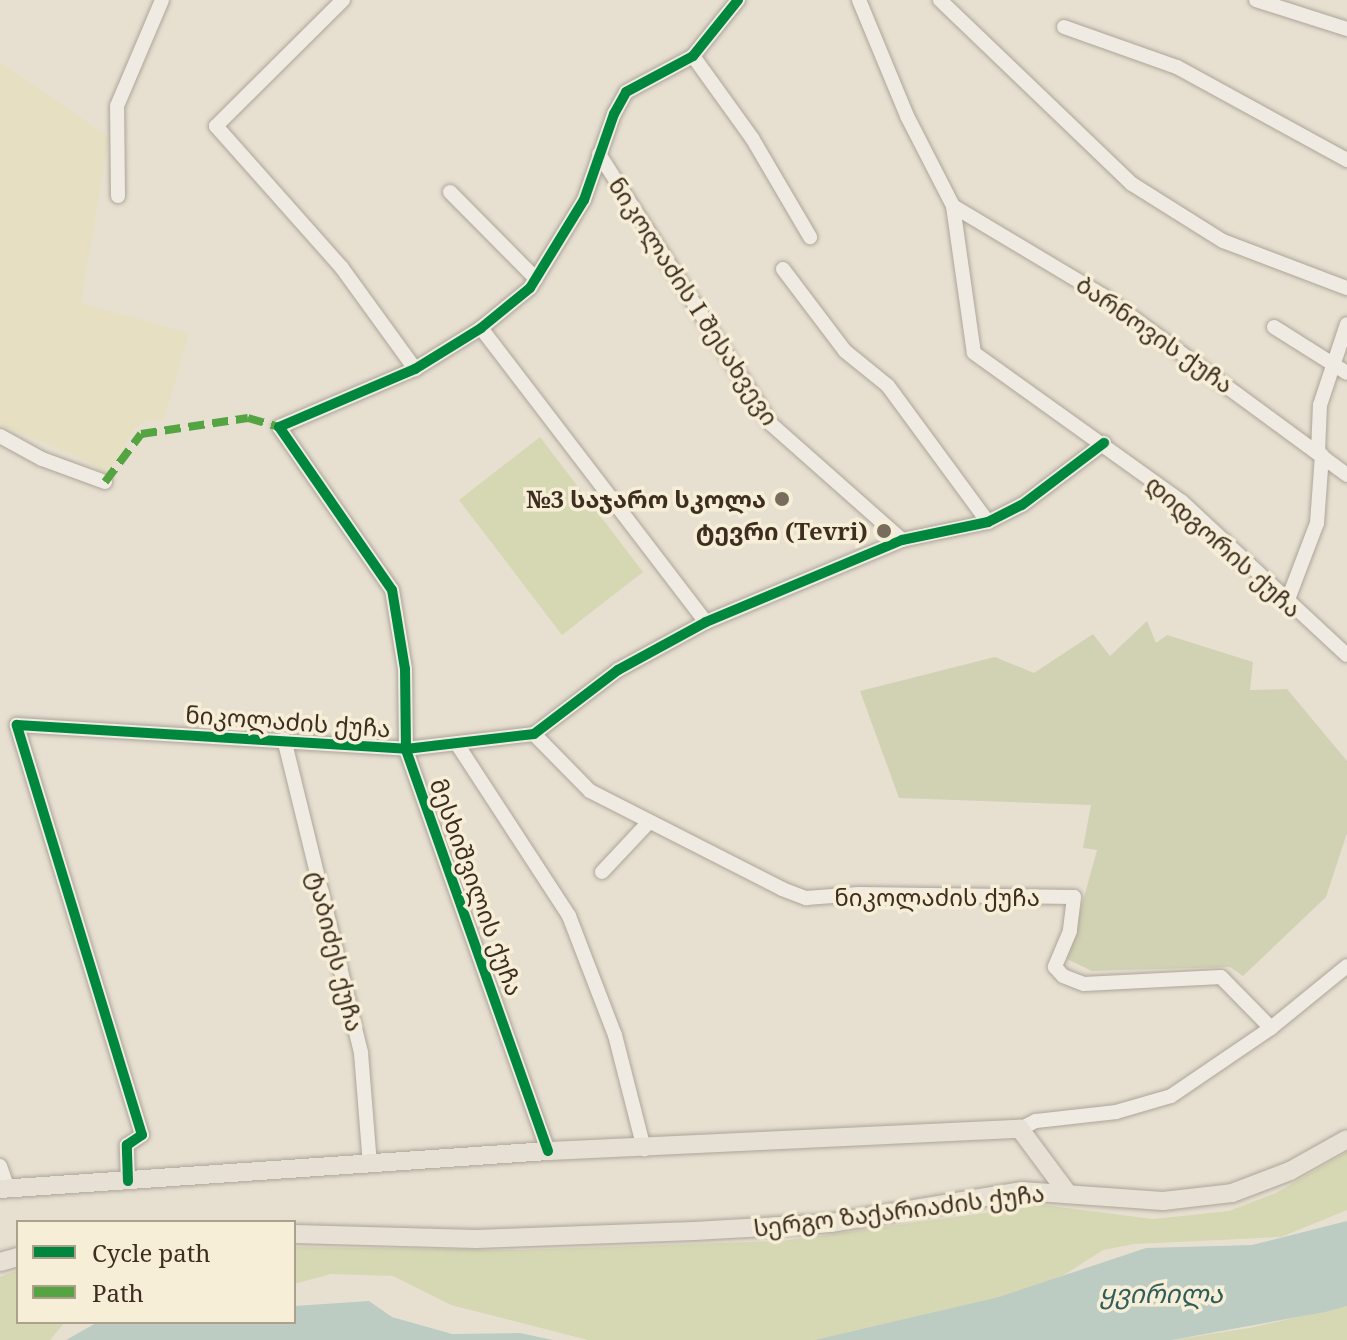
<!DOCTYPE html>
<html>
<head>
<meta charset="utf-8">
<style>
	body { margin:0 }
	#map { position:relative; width:1347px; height:1340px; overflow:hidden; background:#e7e0d1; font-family:"Noto Serif","Noto Sans Georgian",serif }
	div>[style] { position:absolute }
	.farmland>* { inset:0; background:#e6dfc2 }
	.green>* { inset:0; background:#d6d7b3 }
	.cemetery>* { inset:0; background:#d1d1b3 }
	.water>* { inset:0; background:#bcccc2 }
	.roads { filter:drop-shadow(0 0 2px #ada599) drop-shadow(0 0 2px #ada599) }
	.minor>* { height:14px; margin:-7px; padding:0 7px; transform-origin:7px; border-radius:7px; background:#efebe3 }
	.major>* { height:18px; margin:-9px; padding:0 9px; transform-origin:9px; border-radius:9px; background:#e6e1d4 }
	.quiet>* { height:8px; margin-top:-4px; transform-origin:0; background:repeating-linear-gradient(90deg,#54a441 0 16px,transparent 0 24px) }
	.cycleway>* { height:10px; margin:-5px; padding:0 5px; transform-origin:5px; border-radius:5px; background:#00873e }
	.dots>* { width:22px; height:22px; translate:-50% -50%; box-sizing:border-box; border:4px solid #f7eed8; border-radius:50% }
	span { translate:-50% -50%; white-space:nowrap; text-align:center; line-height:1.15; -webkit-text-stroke:7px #f7eed8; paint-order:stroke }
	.street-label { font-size:24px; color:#3d2e20 }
	.poi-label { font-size:24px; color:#3d2e20; font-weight:700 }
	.right { translate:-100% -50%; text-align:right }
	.water-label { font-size:26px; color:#2f5d5a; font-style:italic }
	.legend { position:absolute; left:16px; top:1220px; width:280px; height:104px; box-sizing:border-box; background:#f7eed8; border:2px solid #ada18e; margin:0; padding:10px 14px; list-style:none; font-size:24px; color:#3d2e20 }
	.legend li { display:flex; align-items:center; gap:16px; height:40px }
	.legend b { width:40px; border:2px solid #ada18e }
</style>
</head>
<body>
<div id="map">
	<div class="farmland">
		<div style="clip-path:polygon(0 62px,109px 137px,81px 303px,189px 333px,164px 420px,145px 421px,135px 428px,107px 474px,81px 458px,0 425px)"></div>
	</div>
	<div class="green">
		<div style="clip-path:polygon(540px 437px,643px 572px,562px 635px,459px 500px)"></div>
		<div style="clip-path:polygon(1347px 1152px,1347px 1210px,1281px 1237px,1134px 1244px,1103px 1250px,1064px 1275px,901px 1340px,588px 1340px,451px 1305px,393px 1276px,331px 1274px,294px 1284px,294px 1247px,518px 1250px,782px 1241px,1043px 1205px,1153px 1219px,1229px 1211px,1276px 1193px)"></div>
		<div style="clip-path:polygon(18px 1270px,18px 1322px,65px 1322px,50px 1340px,0 1340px,0 1277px)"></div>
		<div style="clip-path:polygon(1347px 1306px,1347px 1340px,1172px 1340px,1249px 1328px)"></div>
	</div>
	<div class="cemetery">
		<div style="clip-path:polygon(1147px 621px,1156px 643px,1167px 635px,1253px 662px,1250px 690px,1287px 689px,1347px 761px,1347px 833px,1326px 897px,1243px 976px,1230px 967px,1092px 971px,1067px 959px,1097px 850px,1083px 848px,1091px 805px,899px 798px,860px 691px,995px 657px,1034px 673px,1093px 634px,1110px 656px)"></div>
	</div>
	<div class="water">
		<div style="clip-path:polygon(1347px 1221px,1347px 1306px,1325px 1312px,1172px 1340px,815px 1340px,999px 1297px,1146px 1248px,1252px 1245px)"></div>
		<div style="clip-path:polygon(369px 1301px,392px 1317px,452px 1334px,520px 1333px,553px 1340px,66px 1340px,98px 1322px,294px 1322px,294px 1306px)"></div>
	</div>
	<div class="roads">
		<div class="minor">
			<div style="left:343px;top:0;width:179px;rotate:135.2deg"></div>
			<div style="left:216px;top:126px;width:190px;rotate:48.4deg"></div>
			<div style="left:342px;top:268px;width:125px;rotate:54.1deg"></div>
			<div style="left:859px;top:0;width:126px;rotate:67.5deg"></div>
			<div style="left:907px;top:116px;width:101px;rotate:62.9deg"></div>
			<div style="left:953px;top:206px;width:148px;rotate:81.9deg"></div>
			<div style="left:974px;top:353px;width:254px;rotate:35.6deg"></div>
			<div style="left:1181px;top:501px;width:226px;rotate:42.9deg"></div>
			<div style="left:940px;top:0;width:266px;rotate:43.8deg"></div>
			<div style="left:1132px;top:184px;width:107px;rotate:32.1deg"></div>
			<div style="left:1223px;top:241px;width:133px;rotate:20.8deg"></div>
			<div style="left:1256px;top:0;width:96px;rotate:17.7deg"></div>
			<div style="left:1064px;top:27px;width:120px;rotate:19.5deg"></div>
			<div style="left:1177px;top:67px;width:194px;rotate:28.7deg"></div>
			<div style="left:693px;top:56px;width:101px;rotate:54.3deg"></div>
			<div style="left:752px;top:138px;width:115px;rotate:59.6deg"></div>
			<div style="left:599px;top:154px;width:320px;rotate:57.5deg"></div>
			<div style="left:771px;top:424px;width:175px;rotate:41.5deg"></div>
			<div style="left:450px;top:192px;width:122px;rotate:45.3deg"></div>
			<div style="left:118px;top:196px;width:90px;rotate:-90.6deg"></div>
			<div style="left:117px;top:106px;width:115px;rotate:-67deg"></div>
			<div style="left:953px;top:206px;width:174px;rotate:30.9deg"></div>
			<div style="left:1102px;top:295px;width:304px;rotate:36.3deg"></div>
			<div style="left:783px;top:269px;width:103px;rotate:52.9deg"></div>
			<div style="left:845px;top:351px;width:55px;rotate:39.1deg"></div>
			<div style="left:888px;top:386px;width:169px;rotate:53.7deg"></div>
			<div style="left:1274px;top:327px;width:86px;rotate:32.2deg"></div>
			<div style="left:481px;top:328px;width:370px;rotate:52.6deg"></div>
			<div style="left:0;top:436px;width:48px;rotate:28.7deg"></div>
			<div style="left:42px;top:459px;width:67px;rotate:20.1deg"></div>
			<div style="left:1318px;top:452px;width:47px;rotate:-87.6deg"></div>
			<div style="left:1320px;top:405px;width:85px;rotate:-71.6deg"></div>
			<div style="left:1287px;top:602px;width:85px;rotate:-69.2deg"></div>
			<div style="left:1317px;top:523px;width:68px;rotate:-85.8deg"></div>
			<div style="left:534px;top:734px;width:80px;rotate:45.5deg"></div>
			<div style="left:590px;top:791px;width:216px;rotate:27deg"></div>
			<div style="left:782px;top:889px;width:26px;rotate:21deg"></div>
			<div style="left:806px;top:898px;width:53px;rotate:-4.3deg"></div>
			<div style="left:859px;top:894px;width:215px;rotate:0.8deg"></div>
			<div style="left:1074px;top:897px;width:34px;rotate:97deg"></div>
			<div style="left:1070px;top:931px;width:39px;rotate:113deg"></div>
			<div style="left:1055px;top:967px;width:12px;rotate:48deg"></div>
			<div style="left:1063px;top:976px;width:22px;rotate:21deg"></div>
			<div style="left:1084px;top:984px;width:137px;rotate:-2.9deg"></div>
			<div style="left:1221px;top:977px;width:71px;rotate:45.6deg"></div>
			<div style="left:284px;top:739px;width:323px;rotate:76.2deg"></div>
			<div style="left:361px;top:1053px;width:112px;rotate:85.4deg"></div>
			<div style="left:459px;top:747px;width:202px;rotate:56.9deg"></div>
			<div style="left:569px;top:916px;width:128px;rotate:68.9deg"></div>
			<div style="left:615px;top:1035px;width:118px;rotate:75.7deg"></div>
			<div style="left:602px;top:872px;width:67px;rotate:-46.8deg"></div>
			<div style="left:1020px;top:1129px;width:18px;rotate:-27deg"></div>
			<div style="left:1036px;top:1121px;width:81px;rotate:-6.4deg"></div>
			<div style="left:1116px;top:1112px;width:57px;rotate:-16.2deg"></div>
			<div style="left:1171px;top:1096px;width:121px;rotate:-34.2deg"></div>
			<div style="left:1271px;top:1028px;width:98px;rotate:-39.2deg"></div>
			<div style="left:548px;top:1151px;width:426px;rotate:-109.5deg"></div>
			<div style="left:406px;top:749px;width:80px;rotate:-90.7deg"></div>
			<div style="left:405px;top:669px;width:80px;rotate:-99.3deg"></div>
			<div style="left:392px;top:590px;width:198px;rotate:-124.7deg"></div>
			<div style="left:279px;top:427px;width:148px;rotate:-23.1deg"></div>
			<div style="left:415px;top:369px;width:78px;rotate:-31.8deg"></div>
			<div style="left:481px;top:328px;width:63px;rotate:-39.2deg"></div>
			<div style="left:530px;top:288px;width:103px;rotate:-58.5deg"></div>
			<div style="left:584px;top:200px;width:91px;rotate:-70.8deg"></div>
			<div style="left:614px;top:114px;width:25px;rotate:-61deg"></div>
			<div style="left:626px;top:92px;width:76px;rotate:-28.2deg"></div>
			<div style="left:693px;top:56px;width:72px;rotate:-51.2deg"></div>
			<div style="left:0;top:1166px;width:21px;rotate:71deg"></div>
			<div style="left:128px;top:1181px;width:36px;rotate:-92deg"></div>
			<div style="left:127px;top:1145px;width:18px;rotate:-34deg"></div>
			<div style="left:142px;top:1135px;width:429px;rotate:-107deg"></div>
			<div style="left:17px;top:725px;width:390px;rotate:3.5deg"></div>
			<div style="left:406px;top:749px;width:129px;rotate:-6.7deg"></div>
			<div style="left:534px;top:734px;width:106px;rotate:-37.3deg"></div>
			<div style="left:618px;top:670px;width:100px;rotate:-28.6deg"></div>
			<div style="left:706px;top:622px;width:212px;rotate:-22.7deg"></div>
			<div style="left:902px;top:540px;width:88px;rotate:-11.8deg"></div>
			<div style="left:988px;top:522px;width:38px;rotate:-27deg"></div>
			<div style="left:1022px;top:505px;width:103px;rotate:-37.1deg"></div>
		</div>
		<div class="major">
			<div style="left:0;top:1189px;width:549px;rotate:-3.97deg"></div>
			<div style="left:548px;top:1151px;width:473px;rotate:-2.7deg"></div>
			<div style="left:1020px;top:1129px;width:77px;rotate:53.4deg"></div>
			<div style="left:294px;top:1234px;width:182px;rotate:1.6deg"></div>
			<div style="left:476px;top:1239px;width:218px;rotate:-2.1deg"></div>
			<div style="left:694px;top:1231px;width:137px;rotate:-3.3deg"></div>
			<div style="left:831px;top:1223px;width:194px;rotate:-9.5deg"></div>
			<div style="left:1022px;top:1191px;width:141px;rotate:4.1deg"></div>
			<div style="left:1163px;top:1201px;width:69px;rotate:-6.6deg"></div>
			<div style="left:1232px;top:1193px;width:62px;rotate:-20.8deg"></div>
			<div style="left:1290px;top:1171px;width:65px;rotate:-29.3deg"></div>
			<div style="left:0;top:1262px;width:19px;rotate:-16deg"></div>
		</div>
	</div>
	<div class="quiet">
		<div style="left:105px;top:482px;width:60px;rotate:-53.1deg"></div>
		<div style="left:141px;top:434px;width:108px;rotate:-8.5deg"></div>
		<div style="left:248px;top:418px;width:32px;rotate:16deg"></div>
	</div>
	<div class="cycleway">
		<div style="left:548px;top:1151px;width:426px;rotate:-109.5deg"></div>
		<div style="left:406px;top:749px;width:80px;rotate:-90.7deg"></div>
		<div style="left:405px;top:669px;width:80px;rotate:-99.3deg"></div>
		<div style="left:392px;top:590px;width:198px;rotate:-124.7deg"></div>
		<div style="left:279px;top:427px;width:148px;rotate:-23.1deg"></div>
		<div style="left:415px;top:369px;width:78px;rotate:-31.8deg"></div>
		<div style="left:481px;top:328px;width:63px;rotate:-39.2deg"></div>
		<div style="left:530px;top:288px;width:103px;rotate:-58.5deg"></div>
		<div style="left:584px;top:200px;width:91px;rotate:-70.8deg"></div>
		<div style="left:614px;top:114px;width:25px;rotate:-61deg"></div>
		<div style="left:626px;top:92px;width:76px;rotate:-28.2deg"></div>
		<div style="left:693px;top:56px;width:72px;rotate:-51.2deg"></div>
		<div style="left:128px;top:1181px;width:36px;rotate:-92deg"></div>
		<div style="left:127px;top:1145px;width:18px;rotate:-34deg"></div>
		<div style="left:142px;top:1135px;width:429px;rotate:-107deg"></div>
		<div style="left:17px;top:725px;width:390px;rotate:3.5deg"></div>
		<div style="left:406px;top:749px;width:129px;rotate:-6.7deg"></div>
		<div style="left:534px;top:734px;width:106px;rotate:-37.3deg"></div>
		<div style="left:618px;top:670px;width:100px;rotate:-28.6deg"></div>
		<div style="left:706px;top:622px;width:212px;rotate:-22.7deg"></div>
		<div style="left:902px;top:540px;width:88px;rotate:-11.8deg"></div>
		<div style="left:988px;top:522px;width:38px;rotate:-27deg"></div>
		<div style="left:1022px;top:505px;width:103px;rotate:-37.1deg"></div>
	</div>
	<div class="dots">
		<div style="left:782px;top:499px;background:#786c5e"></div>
		<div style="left:884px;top:531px;background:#786c5e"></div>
	</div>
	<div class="street-label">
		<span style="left:694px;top:301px;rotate:57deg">ნიკოლაძის I შესახვევი</span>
		<span style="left:1155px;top:334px;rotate:35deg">ბარნოვის ქუჩა</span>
		<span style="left:1224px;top:546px;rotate:42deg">დიდგორის ქუჩა</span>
		<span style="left:288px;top:721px;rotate:4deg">ნიკოლაძის ქუჩა</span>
		<span style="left:477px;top:887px;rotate:70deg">მესხიშვილის ქუჩა</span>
		<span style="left:937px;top:897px">ნიკოლაძის ქუჩა</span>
		<span style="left:336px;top:951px;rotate:76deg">ტაბიძეს ქუჩა</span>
		<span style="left:899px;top:1210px;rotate:-7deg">სერგო ზაქარიაძის ქუჩა</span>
	</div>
	<div class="poi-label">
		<span class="right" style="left:766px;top:499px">№3 საჯარო სკოლა</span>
		<span class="right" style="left:868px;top:531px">ტევრი (Tevri)</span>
	</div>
	<div class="water-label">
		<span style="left:1161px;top:1294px">ყვირილა</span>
	</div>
	<ul class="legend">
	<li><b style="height:10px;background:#00873e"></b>Cycle path</li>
	<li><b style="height:10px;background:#54a441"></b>Path</li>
	</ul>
</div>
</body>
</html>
